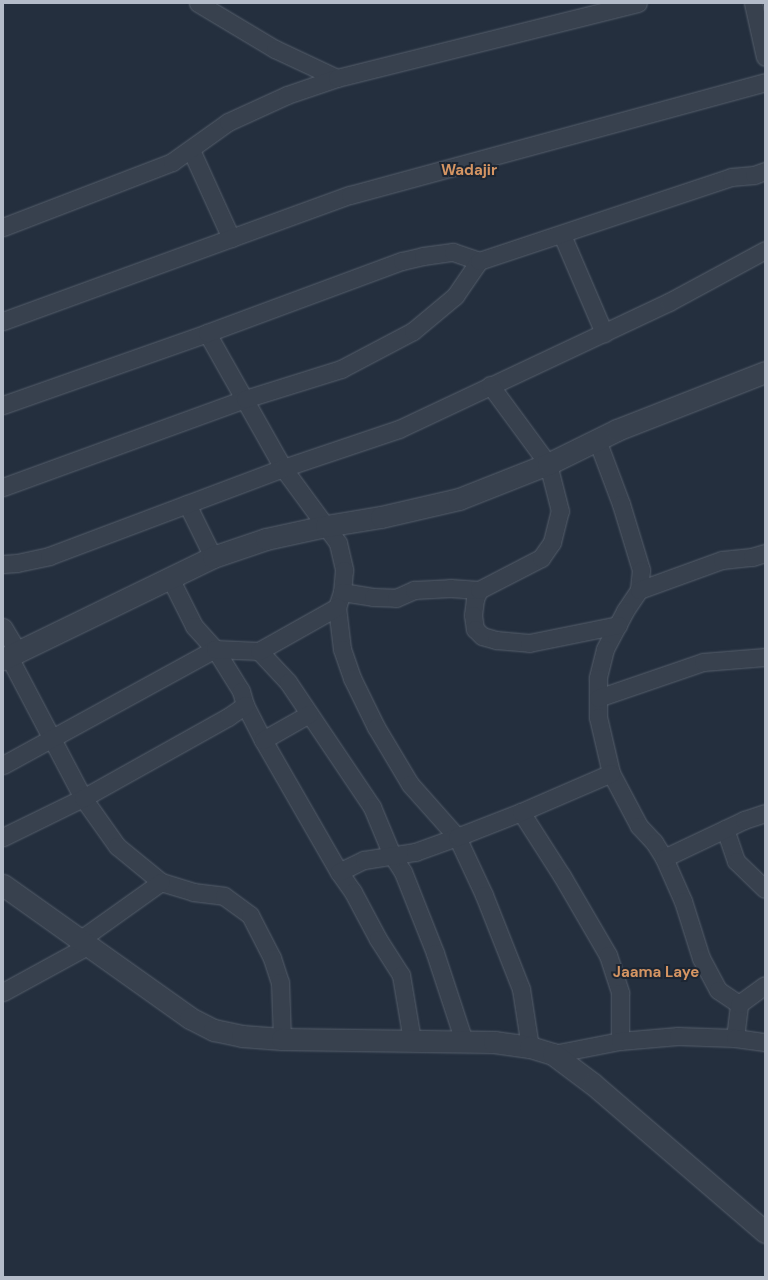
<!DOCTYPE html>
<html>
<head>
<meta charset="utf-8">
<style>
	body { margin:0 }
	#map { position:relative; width:768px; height:1280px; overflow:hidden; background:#242f3e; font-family:"DM Sans",sans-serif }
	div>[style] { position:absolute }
	.roads { filter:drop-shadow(0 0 1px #565f6c) drop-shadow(0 0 1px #565f6c) }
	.minor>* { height:17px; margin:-8.5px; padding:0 8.5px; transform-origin:8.5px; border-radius:8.5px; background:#38414e }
	.tertiary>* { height:21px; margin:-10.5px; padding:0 10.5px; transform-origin:10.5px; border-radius:10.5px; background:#38414e }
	span { translate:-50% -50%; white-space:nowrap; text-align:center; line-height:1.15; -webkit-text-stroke:4px #1d2633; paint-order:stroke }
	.district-label { font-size:15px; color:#d59563; font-weight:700 }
	.frame { position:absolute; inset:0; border:4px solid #b4bcc9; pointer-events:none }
</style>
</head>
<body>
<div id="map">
	<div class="roads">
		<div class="minor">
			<div style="left:198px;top:3px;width:90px;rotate:30.9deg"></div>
			<div style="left:275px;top:49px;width:68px;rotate:25.1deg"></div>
			<div style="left:753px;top:3px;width:55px;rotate:77.5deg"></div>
			<div style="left:191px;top:150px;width:97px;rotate:65.6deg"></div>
			<div style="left:3px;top:227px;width:181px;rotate:-21deg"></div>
			<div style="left:172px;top:162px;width:69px;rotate:-35.5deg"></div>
			<div style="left:228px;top:122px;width:65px;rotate:-24.6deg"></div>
			<div style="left:287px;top:95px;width:53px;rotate:-18.8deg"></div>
			<div style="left:337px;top:78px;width:310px;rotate:-14deg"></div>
			<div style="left:562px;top:235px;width:107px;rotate:66.8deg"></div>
			<div style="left:3px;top:321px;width:369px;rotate:-20deg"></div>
			<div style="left:350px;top:195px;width:430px;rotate:-15.2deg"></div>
			<div style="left:207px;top:333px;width:155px;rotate:60.6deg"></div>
			<div style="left:283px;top:468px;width:93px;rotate:53.7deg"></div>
			<div style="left:338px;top:543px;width:28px;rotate:77deg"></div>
			<div style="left:344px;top:570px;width:22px;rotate:95deg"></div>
			<div style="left:342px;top:592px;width:16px;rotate:108deg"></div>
			<div style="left:337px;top:607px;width:42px;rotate:83.2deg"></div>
			<div style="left:342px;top:649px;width:31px;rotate:71deg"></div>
			<div style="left:352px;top:678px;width:55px;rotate:63.9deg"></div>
			<div style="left:376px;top:727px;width:66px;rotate:59.2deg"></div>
			<div style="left:410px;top:784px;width:71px;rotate:48.4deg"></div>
			<div style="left:457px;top:837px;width:64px;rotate:65deg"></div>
			<div style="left:484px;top:895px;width:101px;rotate:68.5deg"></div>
			<div style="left:521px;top:989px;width:59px;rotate:81.2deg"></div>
			<div style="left:3px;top:405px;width:216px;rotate:-19.4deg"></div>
			<div style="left:207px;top:333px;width:208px;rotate:-20.3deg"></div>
			<div style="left:402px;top:261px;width:22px;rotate:-13deg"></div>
			<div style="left:423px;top:256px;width:30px;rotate:-8deg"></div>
			<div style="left:453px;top:252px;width:28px;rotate:19deg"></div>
			<div style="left:597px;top:440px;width:68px;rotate:69.4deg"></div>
			<div style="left:621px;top:504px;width:69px;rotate:73.1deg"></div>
			<div style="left:641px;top:570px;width:20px;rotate:96deg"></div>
			<div style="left:639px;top:590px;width:25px;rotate:124deg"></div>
			<div style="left:625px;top:611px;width:43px;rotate:117.8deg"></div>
			<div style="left:605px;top:649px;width:30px;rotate:104deg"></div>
			<div style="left:598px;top:678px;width:39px;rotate:90deg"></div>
			<div style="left:598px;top:717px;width:57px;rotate:76.9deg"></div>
			<div style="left:611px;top:773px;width:60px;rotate:62.2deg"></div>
			<div style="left:639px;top:826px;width:22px;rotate:47deg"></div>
			<div style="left:654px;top:842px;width:19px;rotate:58deg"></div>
			<div style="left:664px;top:858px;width:47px;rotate:66.2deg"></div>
			<div style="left:683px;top:901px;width:60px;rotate:72.5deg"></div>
			<div style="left:701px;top:958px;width:36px;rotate:62deg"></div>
			<div style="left:718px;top:990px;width:25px;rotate:34deg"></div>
			<div style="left:3px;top:487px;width:258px;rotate:-20deg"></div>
			<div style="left:245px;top:399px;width:101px;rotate:-17.4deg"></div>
			<div style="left:341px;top:369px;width:81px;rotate:-27.8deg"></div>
			<div style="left:413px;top:331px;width:55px;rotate:-39.8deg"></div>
			<div style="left:455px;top:296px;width:42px;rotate:-55.6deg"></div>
			<div style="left:479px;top:261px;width:266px;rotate:-18.4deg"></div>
			<div style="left:731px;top:177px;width:23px;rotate:-5deg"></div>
			<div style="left:754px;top:175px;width:12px;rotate:-20deg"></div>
			<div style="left:187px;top:504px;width:59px;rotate:63.9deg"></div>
			<div style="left:3px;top:564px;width:14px;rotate:-4deg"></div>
			<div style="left:17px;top:563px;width:33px;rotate:-12deg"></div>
			<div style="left:49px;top:556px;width:250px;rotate:-20.6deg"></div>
			<div style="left:283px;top:468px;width:122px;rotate:-18.6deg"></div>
			<div style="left:399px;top:429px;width:298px;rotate:-25.2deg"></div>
			<div style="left:669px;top:302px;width:109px;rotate:-28.4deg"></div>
			<div style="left:170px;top:578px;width:54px;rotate:63.4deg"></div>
			<div style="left:194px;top:626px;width:31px;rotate:48deg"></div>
			<div style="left:215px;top:649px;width:49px;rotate:58.2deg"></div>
			<div style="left:241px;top:691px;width:15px;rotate:74deg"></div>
			<div style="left:245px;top:705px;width:39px;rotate:63deg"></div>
			<div style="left:263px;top:740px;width:152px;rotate:60.1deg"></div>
			<div style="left:339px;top:872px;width:24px;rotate:55deg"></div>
			<div style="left:353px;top:892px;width:53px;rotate:62deg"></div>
			<div style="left:378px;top:939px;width:43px;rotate:57.4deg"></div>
			<div style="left:401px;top:975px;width:66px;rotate:80.4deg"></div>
			<div style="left:479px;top:590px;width:10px;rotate:114deg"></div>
			<div style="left:475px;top:599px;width:16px;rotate:97deg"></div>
			<div style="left:473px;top:615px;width:14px;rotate:82deg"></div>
			<div style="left:475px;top:629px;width:10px;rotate:45deg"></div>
			<div style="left:482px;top:636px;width:15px;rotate:16deg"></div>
			<div style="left:496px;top:640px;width:33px;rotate:5deg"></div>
			<div style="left:529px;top:643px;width:91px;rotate:-11.4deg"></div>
			<div style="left:639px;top:590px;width:88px;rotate:-19.9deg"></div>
			<div style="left:722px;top:560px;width:30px;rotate:-6deg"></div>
			<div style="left:752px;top:557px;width:14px;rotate:-17deg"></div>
			<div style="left:342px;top:592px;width:31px;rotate:9deg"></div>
			<div style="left:373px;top:597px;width:23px;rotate:2deg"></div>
			<div style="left:396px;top:598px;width:20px;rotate:-24deg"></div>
			<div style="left:414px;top:590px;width:36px;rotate:-3deg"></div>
			<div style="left:450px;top:588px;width:29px;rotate:4deg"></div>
			<div style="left:479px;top:590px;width:70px;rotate:-27.3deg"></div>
			<div style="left:541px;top:558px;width:19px;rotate:-55deg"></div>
			<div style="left:552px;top:542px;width:32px;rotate:-76deg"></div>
			<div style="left:560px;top:511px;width:49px;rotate:-104.3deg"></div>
			<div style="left:548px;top:464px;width:98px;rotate:-126.3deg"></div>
			<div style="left:3px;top:627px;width:29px;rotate:59deg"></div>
			<div style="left:259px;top:651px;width:42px;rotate:46.9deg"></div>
			<div style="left:288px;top:682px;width:151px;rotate:56.1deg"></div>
			<div style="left:372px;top:807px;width:52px;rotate:67.4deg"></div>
			<div style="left:392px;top:855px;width:20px;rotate:57deg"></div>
			<div style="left:403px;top:872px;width:87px;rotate:68.4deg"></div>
			<div style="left:435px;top:953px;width:93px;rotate:71.8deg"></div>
			<div style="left:9px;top:657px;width:159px;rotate:62.3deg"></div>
			<div style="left:83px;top:798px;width:59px;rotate:54.7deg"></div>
			<div style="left:117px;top:846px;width:57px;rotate:39.3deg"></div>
			<div style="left:161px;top:882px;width:34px;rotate:17deg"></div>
			<div style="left:193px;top:892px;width:31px;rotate:7deg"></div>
			<div style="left:224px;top:896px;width:32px;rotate:36deg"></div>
			<div style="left:250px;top:915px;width:48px;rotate:62.9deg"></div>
			<div style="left:272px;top:958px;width:25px;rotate:72deg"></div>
			<div style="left:280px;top:982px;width:57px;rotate:88deg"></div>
			<div style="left:598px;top:698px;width:111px;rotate:-18.9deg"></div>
			<div style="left:703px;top:662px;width:62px;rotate:-4.6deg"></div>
			<div style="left:263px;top:740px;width:53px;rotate:-29.5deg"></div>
			<div style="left:3px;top:765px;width:242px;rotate:-28.7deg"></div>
			<div style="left:215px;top:649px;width:44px;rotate:2.6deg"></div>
			<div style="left:259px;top:651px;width:90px;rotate:-29.4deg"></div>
			<div style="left:521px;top:812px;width:76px;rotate:57.4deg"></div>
			<div style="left:562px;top:876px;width:91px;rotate:59.8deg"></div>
			<div style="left:608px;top:955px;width:40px;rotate:72deg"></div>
			<div style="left:620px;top:993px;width:48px;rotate:90deg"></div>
			<div style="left:725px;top:829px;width:34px;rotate:71deg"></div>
			<div style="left:736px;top:861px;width:40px;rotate:44deg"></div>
			<div style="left:3px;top:837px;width:89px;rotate:-26deg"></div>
			<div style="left:83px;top:798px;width:166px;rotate:-29.2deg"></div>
			<div style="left:228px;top:717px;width:21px;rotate:-35deg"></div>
			<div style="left:664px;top:858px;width:89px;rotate:-25.4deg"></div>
			<div style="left:744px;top:820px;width:22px;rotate:-18deg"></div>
			<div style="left:339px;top:872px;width:28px;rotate:-26deg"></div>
			<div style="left:364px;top:860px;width:52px;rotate:-8.9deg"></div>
			<div style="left:415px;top:852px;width:45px;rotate:-19.7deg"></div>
			<div style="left:457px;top:837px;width:69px;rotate:-21.3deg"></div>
			<div style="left:521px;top:812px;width:98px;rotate:-23.4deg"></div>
			<div style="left:81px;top:939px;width:98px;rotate:-35.5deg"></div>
			<div style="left:3px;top:992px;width:98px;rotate:-28.7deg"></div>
			<div style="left:735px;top:1038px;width:34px;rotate:-83deg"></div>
			<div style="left:739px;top:1004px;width:32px;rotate:-36deg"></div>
			<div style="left:553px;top:1054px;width:68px;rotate:-11deg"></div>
			<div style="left:620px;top:1041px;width:58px;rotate:-4.9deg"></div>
			<div style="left:678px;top:1036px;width:57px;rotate:2deg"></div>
			<div style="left:735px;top:1038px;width:30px;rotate:8deg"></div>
		</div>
		<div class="tertiary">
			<div style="left:3px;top:659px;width:233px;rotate:-25.9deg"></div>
			<div style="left:213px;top:557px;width:56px;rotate:-18.8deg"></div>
			<div style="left:266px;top:539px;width:61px;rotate:-12.2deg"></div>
			<div style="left:326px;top:526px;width:56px;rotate:-9.3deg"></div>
			<div style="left:381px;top:517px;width:80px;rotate:-13deg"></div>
			<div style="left:459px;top:499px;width:96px;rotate:-21.5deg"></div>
			<div style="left:548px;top:464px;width:77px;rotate:-26.2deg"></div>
			<div style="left:617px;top:430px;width:159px;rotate:-21.4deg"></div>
			<div style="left:3px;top:885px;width:229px;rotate:35.4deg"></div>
			<div style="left:190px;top:1018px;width:27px;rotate:27deg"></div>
			<div style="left:214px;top:1030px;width:29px;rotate:12deg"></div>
			<div style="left:242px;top:1036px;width:40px;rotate:4.3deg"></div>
			<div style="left:282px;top:1039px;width:212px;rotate:0.8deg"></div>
			<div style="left:494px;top:1042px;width:36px;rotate:8deg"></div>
			<div style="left:530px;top:1047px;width:24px;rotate:17deg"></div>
			<div style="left:553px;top:1054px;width:50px;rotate:36.9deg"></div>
			<div style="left:593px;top:1084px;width:227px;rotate:40.7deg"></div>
		</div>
	</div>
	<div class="district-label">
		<span style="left:469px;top:171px">Wadajir</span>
		<span style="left:656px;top:973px">Jaama Laye</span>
	</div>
	<div class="frame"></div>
</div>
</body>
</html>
